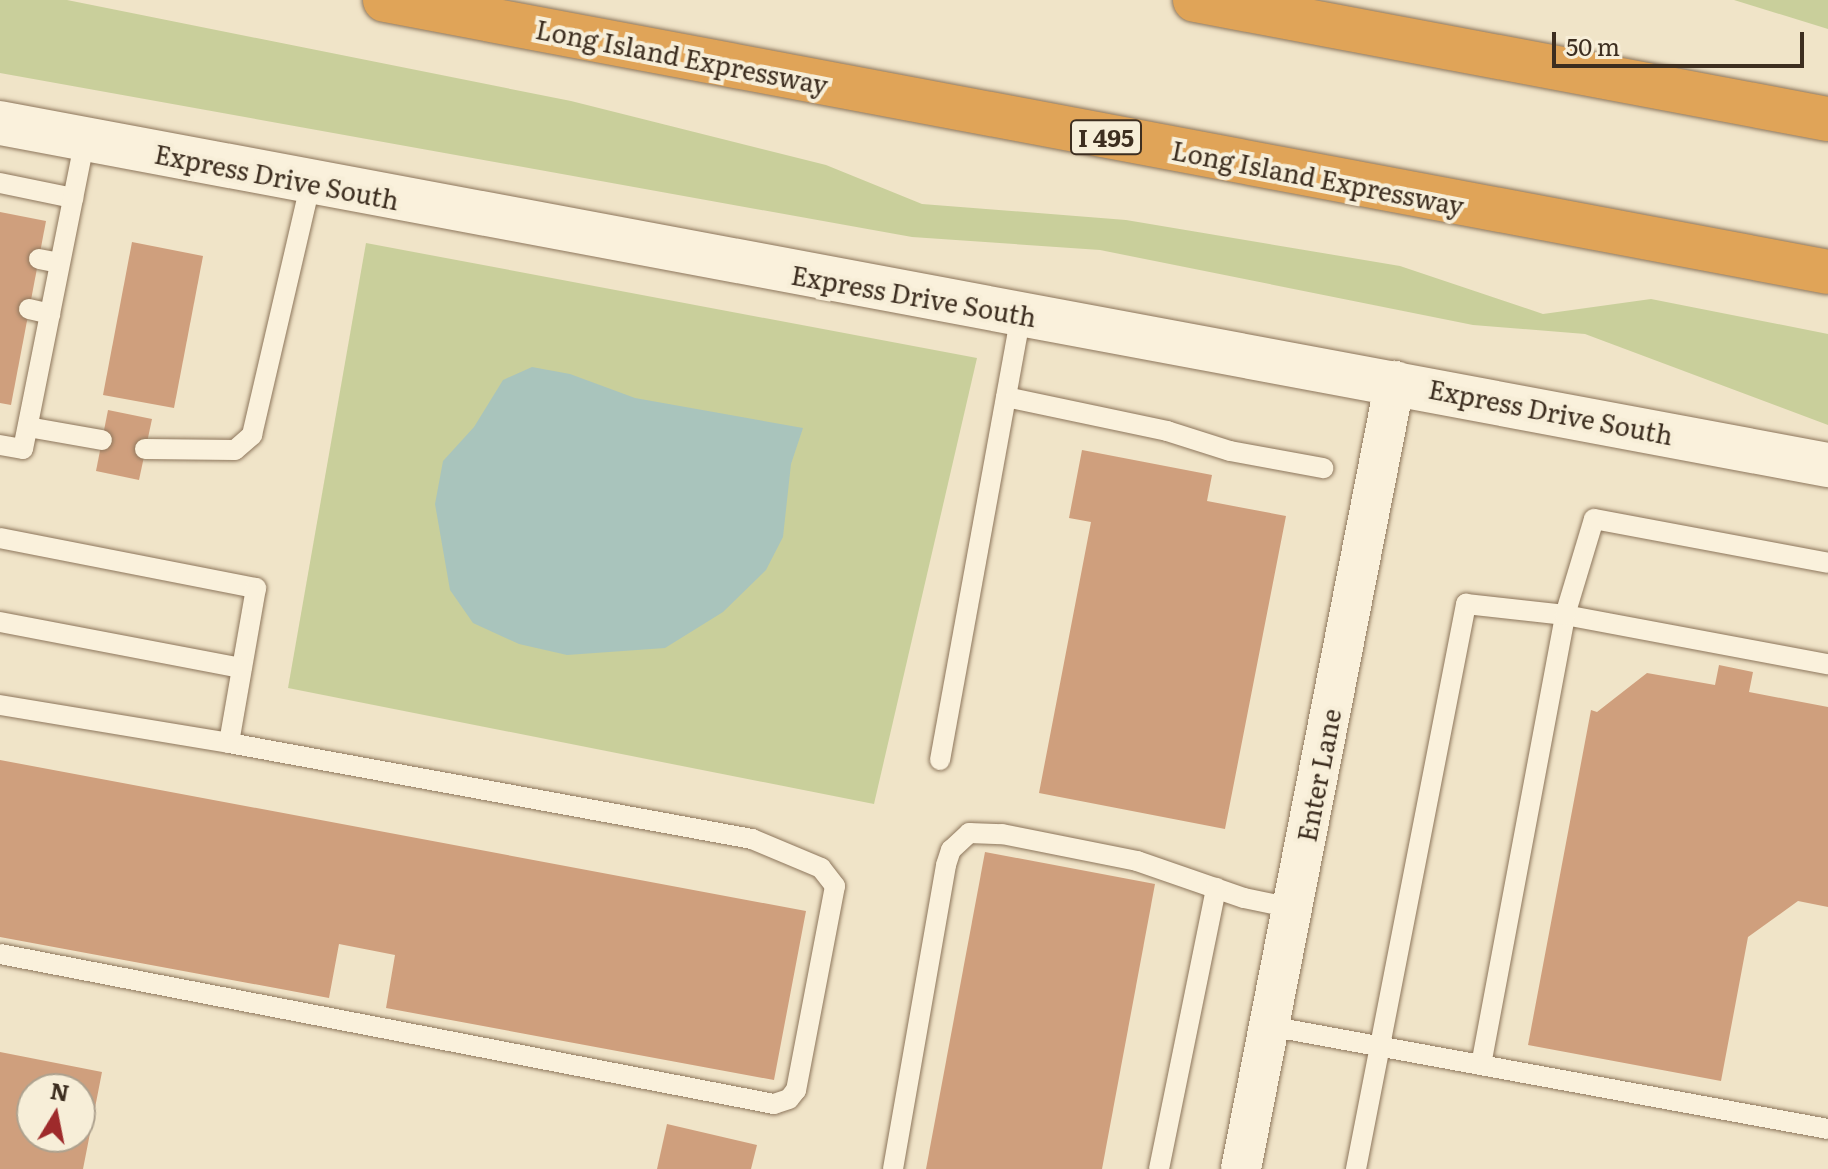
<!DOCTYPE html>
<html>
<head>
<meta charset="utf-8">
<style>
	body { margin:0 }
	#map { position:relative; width:1828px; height:1169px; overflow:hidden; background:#f0e4c8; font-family:Literata,serif }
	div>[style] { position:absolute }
	.green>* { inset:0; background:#c9cf9b }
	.water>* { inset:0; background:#a9c4bc }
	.building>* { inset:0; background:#cf9f7d }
	.roads { filter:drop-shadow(0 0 2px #8d765c) drop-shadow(0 0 2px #8d765c) }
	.service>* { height:20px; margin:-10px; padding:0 10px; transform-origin:10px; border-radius:10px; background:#faf1dc }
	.minor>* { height:40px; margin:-20px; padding:0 20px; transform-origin:20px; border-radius:20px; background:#faf1dc }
	.secondary>* { height:44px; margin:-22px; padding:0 22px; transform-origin:22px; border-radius:22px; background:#faf1dc }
	.motorway>* { height:44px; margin:-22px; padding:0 22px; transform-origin:22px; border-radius:22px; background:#e0a458 }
	span { translate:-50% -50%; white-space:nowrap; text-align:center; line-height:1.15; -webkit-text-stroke:8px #f7eed8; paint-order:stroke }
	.shield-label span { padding:2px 6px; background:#f7eed8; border:2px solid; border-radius:6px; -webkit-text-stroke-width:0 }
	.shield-label { font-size:24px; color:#3d2e20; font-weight:700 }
	.street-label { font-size:26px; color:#3d2e20 }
	.north { position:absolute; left:16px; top:1073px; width:80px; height:80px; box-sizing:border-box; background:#f7eed8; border:2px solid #ada18e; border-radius:50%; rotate:10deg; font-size:22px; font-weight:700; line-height:32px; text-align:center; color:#3d2e20 }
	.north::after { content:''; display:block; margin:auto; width:28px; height:36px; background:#9e2a2b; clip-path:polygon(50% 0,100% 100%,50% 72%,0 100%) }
	.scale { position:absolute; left:1552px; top:32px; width:252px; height:36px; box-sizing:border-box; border:4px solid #3d2e20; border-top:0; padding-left:10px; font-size:24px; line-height:28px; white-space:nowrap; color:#3d2e20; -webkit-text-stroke:6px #f7eed8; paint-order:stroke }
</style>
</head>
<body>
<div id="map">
	<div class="green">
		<div style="clip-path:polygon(0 0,67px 0,571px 101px,826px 165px,922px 204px,1126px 220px,1400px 266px,1543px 314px,1651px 299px,1828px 334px,1828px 425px,1585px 334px,1473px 325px,1100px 250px,912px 237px,0 73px)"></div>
		<div style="clip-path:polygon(1734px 0,1828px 0,1828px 29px)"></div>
		<div style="clip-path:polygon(366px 243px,977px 358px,874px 804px,288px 688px)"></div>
	</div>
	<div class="water">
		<div style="clip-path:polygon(532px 367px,570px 374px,635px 398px,803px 428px,791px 464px,783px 537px,766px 570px,723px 612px,665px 648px,567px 655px,519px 644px,473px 623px,450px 590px,435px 504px,443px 461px,474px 427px,503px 380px)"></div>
	</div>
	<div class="building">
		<div style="clip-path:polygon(0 212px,46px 221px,11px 405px,0 403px)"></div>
		<div style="clip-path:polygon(132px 242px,203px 256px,174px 408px,103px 395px)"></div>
		<div style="clip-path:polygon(108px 410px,152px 419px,139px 480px,96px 471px)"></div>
		<div style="clip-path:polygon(1082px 450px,1212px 475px,1207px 501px,1286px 516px,1225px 829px,1039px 793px,1091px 522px,1069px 518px)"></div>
		<div style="clip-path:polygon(1719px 665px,1753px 672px,1749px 692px,1828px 707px,1828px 907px,1798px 901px,1748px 937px,1721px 1081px,1528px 1045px,1591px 710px,1597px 712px,1647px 673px,1715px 685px)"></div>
		<div style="clip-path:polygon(0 760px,806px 911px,774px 1080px,386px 1008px,395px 955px,339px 944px,329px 998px,0 937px)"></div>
		<div style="clip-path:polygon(985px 852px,1155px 884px,1102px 1169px,926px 1169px)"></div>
		<div style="clip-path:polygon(evenodd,0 1052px,102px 1072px,83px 1169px,0 1169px,0 1052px,32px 1089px,80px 1089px,80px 1137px,32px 1137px,32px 1089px)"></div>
		<div style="clip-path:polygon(667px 1124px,757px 1145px,751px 1169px,657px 1169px)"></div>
	</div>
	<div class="roads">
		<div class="service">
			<div style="left:0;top:183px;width:75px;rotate:11.6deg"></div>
			<div style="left:39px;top:259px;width:20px;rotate:11deg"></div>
			<div style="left:29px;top:309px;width:22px;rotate:13deg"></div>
			<div style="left:1006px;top:397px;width:165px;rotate:11.9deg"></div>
			<div style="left:1167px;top:431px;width:66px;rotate:17.6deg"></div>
			<div style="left:1230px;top:451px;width:95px;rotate:10.4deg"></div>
			<div style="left:28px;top:427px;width:75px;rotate:10deg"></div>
			<div style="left:0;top:445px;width:23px;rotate:10deg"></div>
			<div style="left:23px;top:449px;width:316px;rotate:-78.7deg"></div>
			<div style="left:145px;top:449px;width:90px;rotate:0.6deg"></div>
			<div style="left:235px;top:450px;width:23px;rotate:-41deg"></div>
			<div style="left:252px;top:435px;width:260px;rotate:-76.9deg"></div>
			<div style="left:0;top:538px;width:261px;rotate:11.1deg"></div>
			<div style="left:256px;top:588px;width:157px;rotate:99.9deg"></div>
			<div style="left:229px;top:743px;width:532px;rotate:10.4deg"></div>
			<div style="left:752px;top:839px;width:75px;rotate:22.8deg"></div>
			<div style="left:821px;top:868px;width:23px;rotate:52deg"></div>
			<div style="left:835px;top:886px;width:208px;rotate:100.8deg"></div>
			<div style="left:796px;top:1090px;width:11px;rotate:128deg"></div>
			<div style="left:789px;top:1099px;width:16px;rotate:162deg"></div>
			<div style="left:774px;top:1104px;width:788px;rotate:-169.03deg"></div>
			<div style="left:0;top:622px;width:246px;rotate:10.8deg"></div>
			<div style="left:0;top:705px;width:232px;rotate:9.4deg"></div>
			<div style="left:940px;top:760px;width:453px;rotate:-79.7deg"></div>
			<div style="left:1269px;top:1026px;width:568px;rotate:10.44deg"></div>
			<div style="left:1481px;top:1065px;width:458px;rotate:-79.4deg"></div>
			<div style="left:1565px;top:615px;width:268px;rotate:10.6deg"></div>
			<div style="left:893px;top:1169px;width:309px;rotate:-80.1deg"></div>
			<div style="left:946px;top:865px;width:16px;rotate:-72deg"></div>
			<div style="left:951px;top:850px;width:25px;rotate:-43deg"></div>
			<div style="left:969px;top:833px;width:33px;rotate:2deg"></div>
			<div style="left:1002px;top:834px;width:138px;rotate:11.3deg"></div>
			<div style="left:1137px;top:861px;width:113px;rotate:19.1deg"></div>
			<div style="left:1244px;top:898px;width:49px;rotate:11.8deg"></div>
			<div style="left:1159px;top:1169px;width:287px;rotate:-78.5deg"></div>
			<div style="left:1356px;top:1169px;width:576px;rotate:-78.98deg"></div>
			<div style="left:1466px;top:604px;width:100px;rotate:6.3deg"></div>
			<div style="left:1565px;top:615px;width:100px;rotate:-73.2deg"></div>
			<div style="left:1594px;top:519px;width:238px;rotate:10.6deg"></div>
		</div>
		<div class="minor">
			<div style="left:1241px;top:1169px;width:803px;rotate:-78.94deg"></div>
		</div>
		<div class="secondary">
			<div style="left:0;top:123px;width:1860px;rotate:10.6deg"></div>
		</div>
		<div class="motorway">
			<div style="left:385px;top:0;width:1468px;rotate:10.67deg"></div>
			<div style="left:1195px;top:0;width:644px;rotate:10.65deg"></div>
		</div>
	</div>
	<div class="shield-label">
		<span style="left:1106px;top:137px">I 495</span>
	</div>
	<div class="street-label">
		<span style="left:682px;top:56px;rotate:11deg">Long Island Expressway</span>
		<span style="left:277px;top:176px;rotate:11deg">Express Drive South</span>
		<span style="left:1318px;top:177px;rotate:11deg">Long Island Expressway</span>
		<span style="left:914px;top:295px;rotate:10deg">Express Drive South</span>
		<span style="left:1551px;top:411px;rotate:11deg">Express Drive South</span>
		<span style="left:1318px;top:775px;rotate:-79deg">Enter Lane</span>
	</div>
	<div class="north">N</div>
	<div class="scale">50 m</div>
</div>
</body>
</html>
